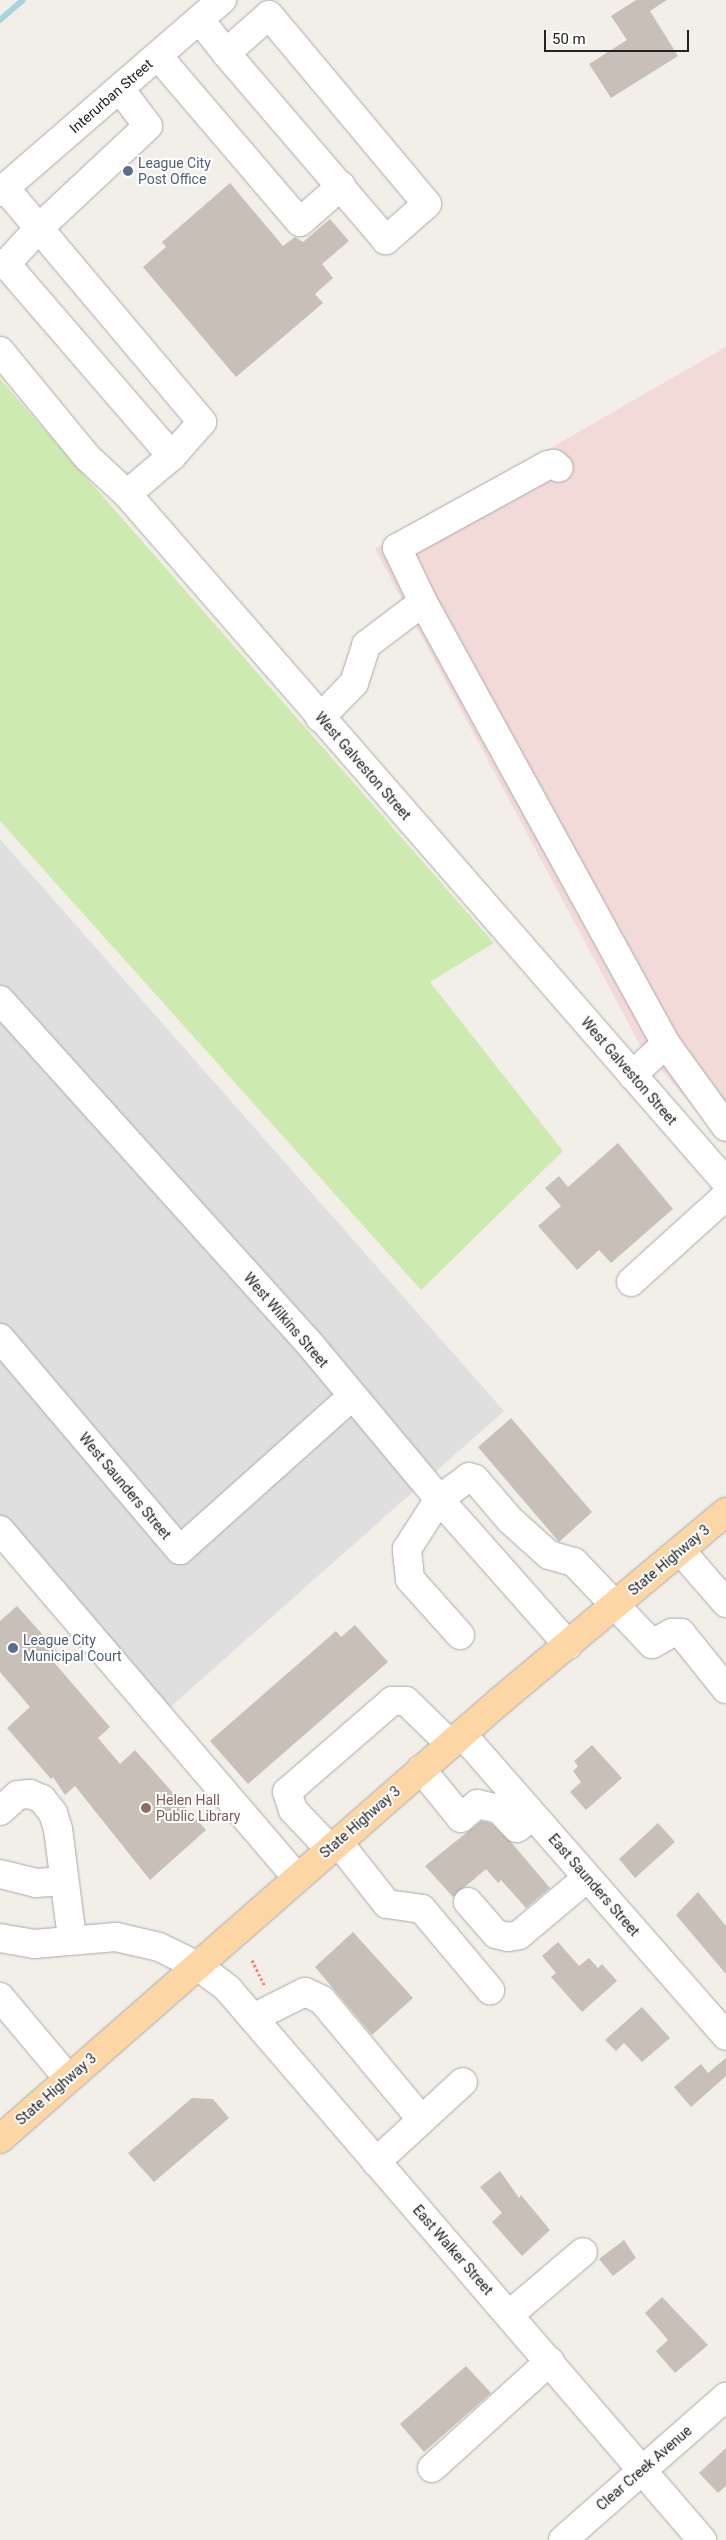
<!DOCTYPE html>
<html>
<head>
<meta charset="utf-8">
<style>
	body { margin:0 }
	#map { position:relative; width:726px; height:2540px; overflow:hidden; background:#f2efe9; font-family:Roboto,sans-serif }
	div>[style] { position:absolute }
	.residential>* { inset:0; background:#e0dfdf }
	.commercial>* { inset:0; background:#f2dad9 }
	.grass>* { inset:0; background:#cdebb0 }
	.stream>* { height:5.5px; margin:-2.75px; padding:0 2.75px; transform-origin:2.75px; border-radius:2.75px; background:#aad3df }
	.building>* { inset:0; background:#c7bfb8 }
	.path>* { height:3px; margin-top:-1.5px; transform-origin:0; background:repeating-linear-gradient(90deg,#fa8072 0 2.5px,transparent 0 5px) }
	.roads { filter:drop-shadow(0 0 1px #a9a9a9) drop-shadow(0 0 1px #a9a9a9) }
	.minor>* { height:28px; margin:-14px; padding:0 14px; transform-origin:14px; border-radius:14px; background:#fff }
	.major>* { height:28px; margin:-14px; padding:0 14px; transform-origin:14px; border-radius:14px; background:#fcd6a4 }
	.dots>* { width:14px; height:14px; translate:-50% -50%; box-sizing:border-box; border:2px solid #fff; border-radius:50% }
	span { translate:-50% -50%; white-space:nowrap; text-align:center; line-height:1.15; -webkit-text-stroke:4px #fff; paint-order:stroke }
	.street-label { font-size:14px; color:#222 }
	.service-label { font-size:14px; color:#4e5e75 }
	.left { translate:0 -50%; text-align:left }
	.education-label { font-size:14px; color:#785e54 }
	.scale { position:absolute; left:544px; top:30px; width:145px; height:22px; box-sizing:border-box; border:2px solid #222; border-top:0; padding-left:6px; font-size:15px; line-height:18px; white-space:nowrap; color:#222; -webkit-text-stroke:4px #fff; paint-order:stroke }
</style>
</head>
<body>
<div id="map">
	<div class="residential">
		<div style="clip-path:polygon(0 839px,504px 1411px,167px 1710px,0 1521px)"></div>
	</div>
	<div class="commercial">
		<div style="clip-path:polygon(726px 347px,726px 1145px,640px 1045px,375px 549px)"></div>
	</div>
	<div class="grass">
		<div style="clip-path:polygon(0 379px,494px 943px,430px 982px,563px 1151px,421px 1290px,0 821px)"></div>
	</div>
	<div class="stream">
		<div style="left:0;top:20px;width:30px;rotate:-41deg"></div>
	</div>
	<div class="building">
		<div style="clip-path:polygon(636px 0,667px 0,650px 11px,678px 56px,611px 98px,589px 64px,627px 40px,611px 16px)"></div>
		<div style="clip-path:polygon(230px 183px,283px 246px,295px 237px,303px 242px,330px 219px,349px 241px,322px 264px,333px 278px,315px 294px,323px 303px,236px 377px,143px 267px,166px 247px,162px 242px)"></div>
		<div style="clip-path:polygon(618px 1143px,673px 1209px,611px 1263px,599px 1250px,577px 1270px,538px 1226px,561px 1206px,545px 1188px,559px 1176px,568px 1187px)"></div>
		<div style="clip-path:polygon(511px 1418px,592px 1512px,559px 1542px,478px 1447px)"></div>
		<div style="clip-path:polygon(17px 1606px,58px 1652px,51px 1659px,110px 1727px,98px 1738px,120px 1764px,135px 1750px,206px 1830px,150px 1880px,75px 1786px,65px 1795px,53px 1777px,51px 1779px,7px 1728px,30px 1707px,0 1672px,0 1621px)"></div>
		<div style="clip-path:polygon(355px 1625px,388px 1662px,248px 1784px,210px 1741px,336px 1631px,341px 1637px)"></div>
		<div style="clip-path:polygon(592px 1745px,622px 1778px,586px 1810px,570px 1792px,581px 1782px,573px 1771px,578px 1766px,574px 1761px)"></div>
		<div style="clip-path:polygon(481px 1821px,491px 1823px,510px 1841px,550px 1888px,526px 1908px,501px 1880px,498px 1883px,486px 1869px,453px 1897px,425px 1866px)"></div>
		<div style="clip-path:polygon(658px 1823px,675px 1842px,635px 1878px,619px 1859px)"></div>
		<div style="clip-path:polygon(698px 1892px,726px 1926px,726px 1974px,676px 1915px)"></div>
		<div style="clip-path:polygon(353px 1932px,413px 1998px,372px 2035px,315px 1967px)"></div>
		<div style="clip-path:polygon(558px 1942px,579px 1966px,589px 1958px,598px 1968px,602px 1964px,617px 1981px,582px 2012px,551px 1977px,556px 1973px,542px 1956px)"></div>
		<div style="clip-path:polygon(642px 2007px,670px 2038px,642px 2062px,624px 2043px,616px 2051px,605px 2040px)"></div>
		<div style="clip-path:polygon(726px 2058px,726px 2076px,691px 2107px,674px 2087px,701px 2064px,708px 2073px)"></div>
		<div style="clip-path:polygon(192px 2098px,213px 2099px,229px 2118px,154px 2182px,128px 2153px)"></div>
		<div style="clip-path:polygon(500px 2171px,519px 2198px,521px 2195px,550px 2230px,522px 2256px,492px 2222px,502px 2213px,480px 2187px)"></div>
		<div style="clip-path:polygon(624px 2240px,636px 2258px,613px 2276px,599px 2259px)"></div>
		<div style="clip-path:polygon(662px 2297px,708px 2345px,675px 2373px,656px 2351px,668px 2340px,645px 2313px)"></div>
		<div style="clip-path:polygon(466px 2366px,491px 2393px,424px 2452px,400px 2424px)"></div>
		<div style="clip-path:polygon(726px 2448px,726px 2486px,718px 2493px,699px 2473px)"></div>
	</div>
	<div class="path">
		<div style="left:252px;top:1960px;width:30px;rotate:64deg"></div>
	</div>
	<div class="roads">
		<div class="minor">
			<div style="left:200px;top:20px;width:42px;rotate:51.8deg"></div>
			<div style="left:226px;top:53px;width:57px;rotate:-41.5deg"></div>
			<div style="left:269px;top:15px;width:246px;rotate:50.1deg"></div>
			<div style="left:427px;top:204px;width:55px;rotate:138.7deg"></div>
			<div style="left:386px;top:240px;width:246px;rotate:-130.6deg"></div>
			<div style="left:158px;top:56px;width:218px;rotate:49.5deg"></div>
			<div style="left:300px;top:222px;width:55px;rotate:-41.3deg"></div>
			<div style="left:120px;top:89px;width:46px;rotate:52.9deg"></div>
			<div style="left:148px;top:126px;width:149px;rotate:136.9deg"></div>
			<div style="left:39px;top:228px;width:49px;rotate:132.5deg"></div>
			<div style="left:6px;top:264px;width:254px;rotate:49.2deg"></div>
			<div style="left:5px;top:188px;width:306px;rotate:49.9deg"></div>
			<div style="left:202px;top:422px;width:45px;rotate:131.4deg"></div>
			<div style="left:172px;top:456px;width:59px;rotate:139.8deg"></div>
			<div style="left:0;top:192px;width:294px;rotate:-40.9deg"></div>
			<div style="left:0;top:351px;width:137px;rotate:50.6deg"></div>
			<div style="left:87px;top:457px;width:54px;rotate:42.8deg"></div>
			<div style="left:127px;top:494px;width:912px;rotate:48.96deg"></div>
			<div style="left:423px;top:602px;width:504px;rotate:61.2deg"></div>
			<div style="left:666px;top:1044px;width:102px;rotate:54.1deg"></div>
			<div style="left:320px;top:718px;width:49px;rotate:-45.8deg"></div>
			<div style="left:354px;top:683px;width:40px;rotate:-72deg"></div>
			<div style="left:366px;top:645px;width:71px;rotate:-37deg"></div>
			<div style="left:423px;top:602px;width:60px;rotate:-115.7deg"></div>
			<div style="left:397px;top:548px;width:172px;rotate:-28.8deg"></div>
			<div style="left:548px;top:465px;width:6px;rotate:-9deg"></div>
			<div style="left:554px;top:464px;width:6px;rotate:39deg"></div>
			<div style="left:0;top:1000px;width:462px;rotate:48deg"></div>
			<div style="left:309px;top:1343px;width:203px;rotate:50.2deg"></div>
			<div style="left:439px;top:1499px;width:195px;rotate:48.5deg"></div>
			<div style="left:632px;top:1075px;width:46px;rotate:-42.4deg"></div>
			<div style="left:631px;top:1282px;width:128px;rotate:-42.2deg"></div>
			<div style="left:0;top:1338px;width:278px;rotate:49.7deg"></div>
			<div style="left:180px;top:1550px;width:229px;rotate:-41.8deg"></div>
			<div style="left:0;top:1530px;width:458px;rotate:49.5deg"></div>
			<div style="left:681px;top:1551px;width:69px;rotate:49.1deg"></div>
			<div style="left:460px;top:1635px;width:75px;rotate:-131.8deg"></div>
			<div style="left:410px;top:1579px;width:30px;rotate:-96deg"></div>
			<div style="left:407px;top:1549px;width:59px;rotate:-57.4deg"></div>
			<div style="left:439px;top:1499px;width:37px;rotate:-36deg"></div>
			<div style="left:469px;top:1477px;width:6px;rotate:18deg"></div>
			<div style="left:475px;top:1479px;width:54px;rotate:49.5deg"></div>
			<div style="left:510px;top:1520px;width:52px;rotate:41.9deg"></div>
			<div style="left:549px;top:1555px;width:26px;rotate:16deg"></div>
			<div style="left:574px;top:1562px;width:113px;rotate:46.4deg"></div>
			<div style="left:652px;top:1644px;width:23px;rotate:-29deg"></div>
			<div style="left:672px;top:1633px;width:9px"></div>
			<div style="left:681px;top:1633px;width:72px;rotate:51.2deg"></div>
			<div style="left:462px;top:1734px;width:401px;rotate:48.8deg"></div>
			<div style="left:421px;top:1769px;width:63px;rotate:50.8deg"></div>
			<div style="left:461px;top:1818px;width:21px;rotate:-41deg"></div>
			<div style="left:477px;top:1804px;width:23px;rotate:13deg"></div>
			<div style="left:499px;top:1809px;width:26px;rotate:47deg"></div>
			<div style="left:517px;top:1828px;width:20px;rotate:-37deg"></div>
			<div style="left:0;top:1811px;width:24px;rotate:-42deg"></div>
			<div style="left:18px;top:1795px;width:12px;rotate:-5deg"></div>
			<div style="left:30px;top:1794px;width:13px;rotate:23deg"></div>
			<div style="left:42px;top:1799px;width:18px;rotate:52deg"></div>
			<div style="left:53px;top:1813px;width:17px;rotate:73deg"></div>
			<div style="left:58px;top:1829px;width:111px;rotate:82.7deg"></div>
			<div style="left:338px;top:1842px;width:79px;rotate:51.7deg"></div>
			<div style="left:387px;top:1904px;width:35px;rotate:8deg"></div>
			<div style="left:422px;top:1909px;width:106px;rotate:50deg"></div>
			<div style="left:330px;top:1849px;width:54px;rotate:-133.5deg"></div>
			<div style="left:293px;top:1810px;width:19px;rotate:-108deg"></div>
			<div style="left:287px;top:1792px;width:139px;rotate:-40.9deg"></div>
			<div style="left:392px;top:1701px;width:14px"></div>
			<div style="left:406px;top:1701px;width:62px;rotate:44.3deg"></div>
			<div style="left:0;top:1874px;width:37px;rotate:14deg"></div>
			<div style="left:36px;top:1883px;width:27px;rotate:-4deg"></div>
			<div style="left:468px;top:1902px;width:43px;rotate:48.8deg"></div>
			<div style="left:496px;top:1934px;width:12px;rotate:14deg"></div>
			<div style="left:508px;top:1937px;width:11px;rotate:-10deg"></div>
			<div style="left:519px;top:1935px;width:89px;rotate:-40deg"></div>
			<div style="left:0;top:1938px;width:35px;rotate:10deg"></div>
			<div style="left:34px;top:1944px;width:82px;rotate:-4.9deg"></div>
			<div style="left:116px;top:1937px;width:44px;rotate:13.1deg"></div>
			<div style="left:159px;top:1947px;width:43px;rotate:26deg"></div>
			<div style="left:198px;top:1966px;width:38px;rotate:37deg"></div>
			<div style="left:228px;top:1989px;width:727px;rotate:49.3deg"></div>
			<div style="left:0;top:1997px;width:106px;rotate:50deg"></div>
			<div style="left:253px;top:2018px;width:58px;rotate:-26.6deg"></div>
			<div style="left:305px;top:1992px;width:19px;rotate:25deg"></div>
			<div style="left:322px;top:2000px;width:156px;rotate:50.2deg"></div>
			<div style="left:376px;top:2162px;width:118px;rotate:-42.6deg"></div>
			<div style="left:509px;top:2315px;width:97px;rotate:-40.4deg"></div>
			<div style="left:432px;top:2468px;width:159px;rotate:-42.2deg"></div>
			<div style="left:563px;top:2540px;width:217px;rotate:-41.3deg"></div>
		</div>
		<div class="major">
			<div style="left:0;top:2139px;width:666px;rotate:-41.23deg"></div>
			<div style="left:501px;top:1700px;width:293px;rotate:-39.9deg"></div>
		</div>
	</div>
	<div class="dots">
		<div style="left:128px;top:171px;background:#5c6f8a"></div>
		<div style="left:13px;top:1648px;background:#5c6f8a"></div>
		<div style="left:146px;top:1808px;background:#8d6e63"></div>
	</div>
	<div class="street-label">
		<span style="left:111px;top:96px;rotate:-41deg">Interurban Street</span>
		<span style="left:363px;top:766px;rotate:49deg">West Galveston Street</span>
		<span style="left:629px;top:1071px;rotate:49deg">West Galveston Street</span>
		<span style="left:286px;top:1320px;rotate:49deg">West Wilkins Street</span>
		<span style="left:125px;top:1486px;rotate:50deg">West Saunders Street</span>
		<span style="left:669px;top:1560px;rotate:-40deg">State Highway 3</span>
		<span style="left:360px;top:1822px;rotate:-41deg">State Highway 3</span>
		<span style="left:594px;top:1885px;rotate:49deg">East Saunders Street</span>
		<span style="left:56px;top:2089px;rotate:-41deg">State Highway 3</span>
		<span style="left:453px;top:2250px;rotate:49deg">East Walker Street</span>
		<span style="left:644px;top:2468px;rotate:-41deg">Clear Creek Avenue</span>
	</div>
	<div class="service-label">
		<span class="left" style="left:138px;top:171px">League City<br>Post Office</span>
		<span class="left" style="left:23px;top:1648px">League City<br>Municipal Court</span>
	</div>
	<div class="education-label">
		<span class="left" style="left:156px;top:1808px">Helen Hall<br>Public Library</span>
	</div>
	<div class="scale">50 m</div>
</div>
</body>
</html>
